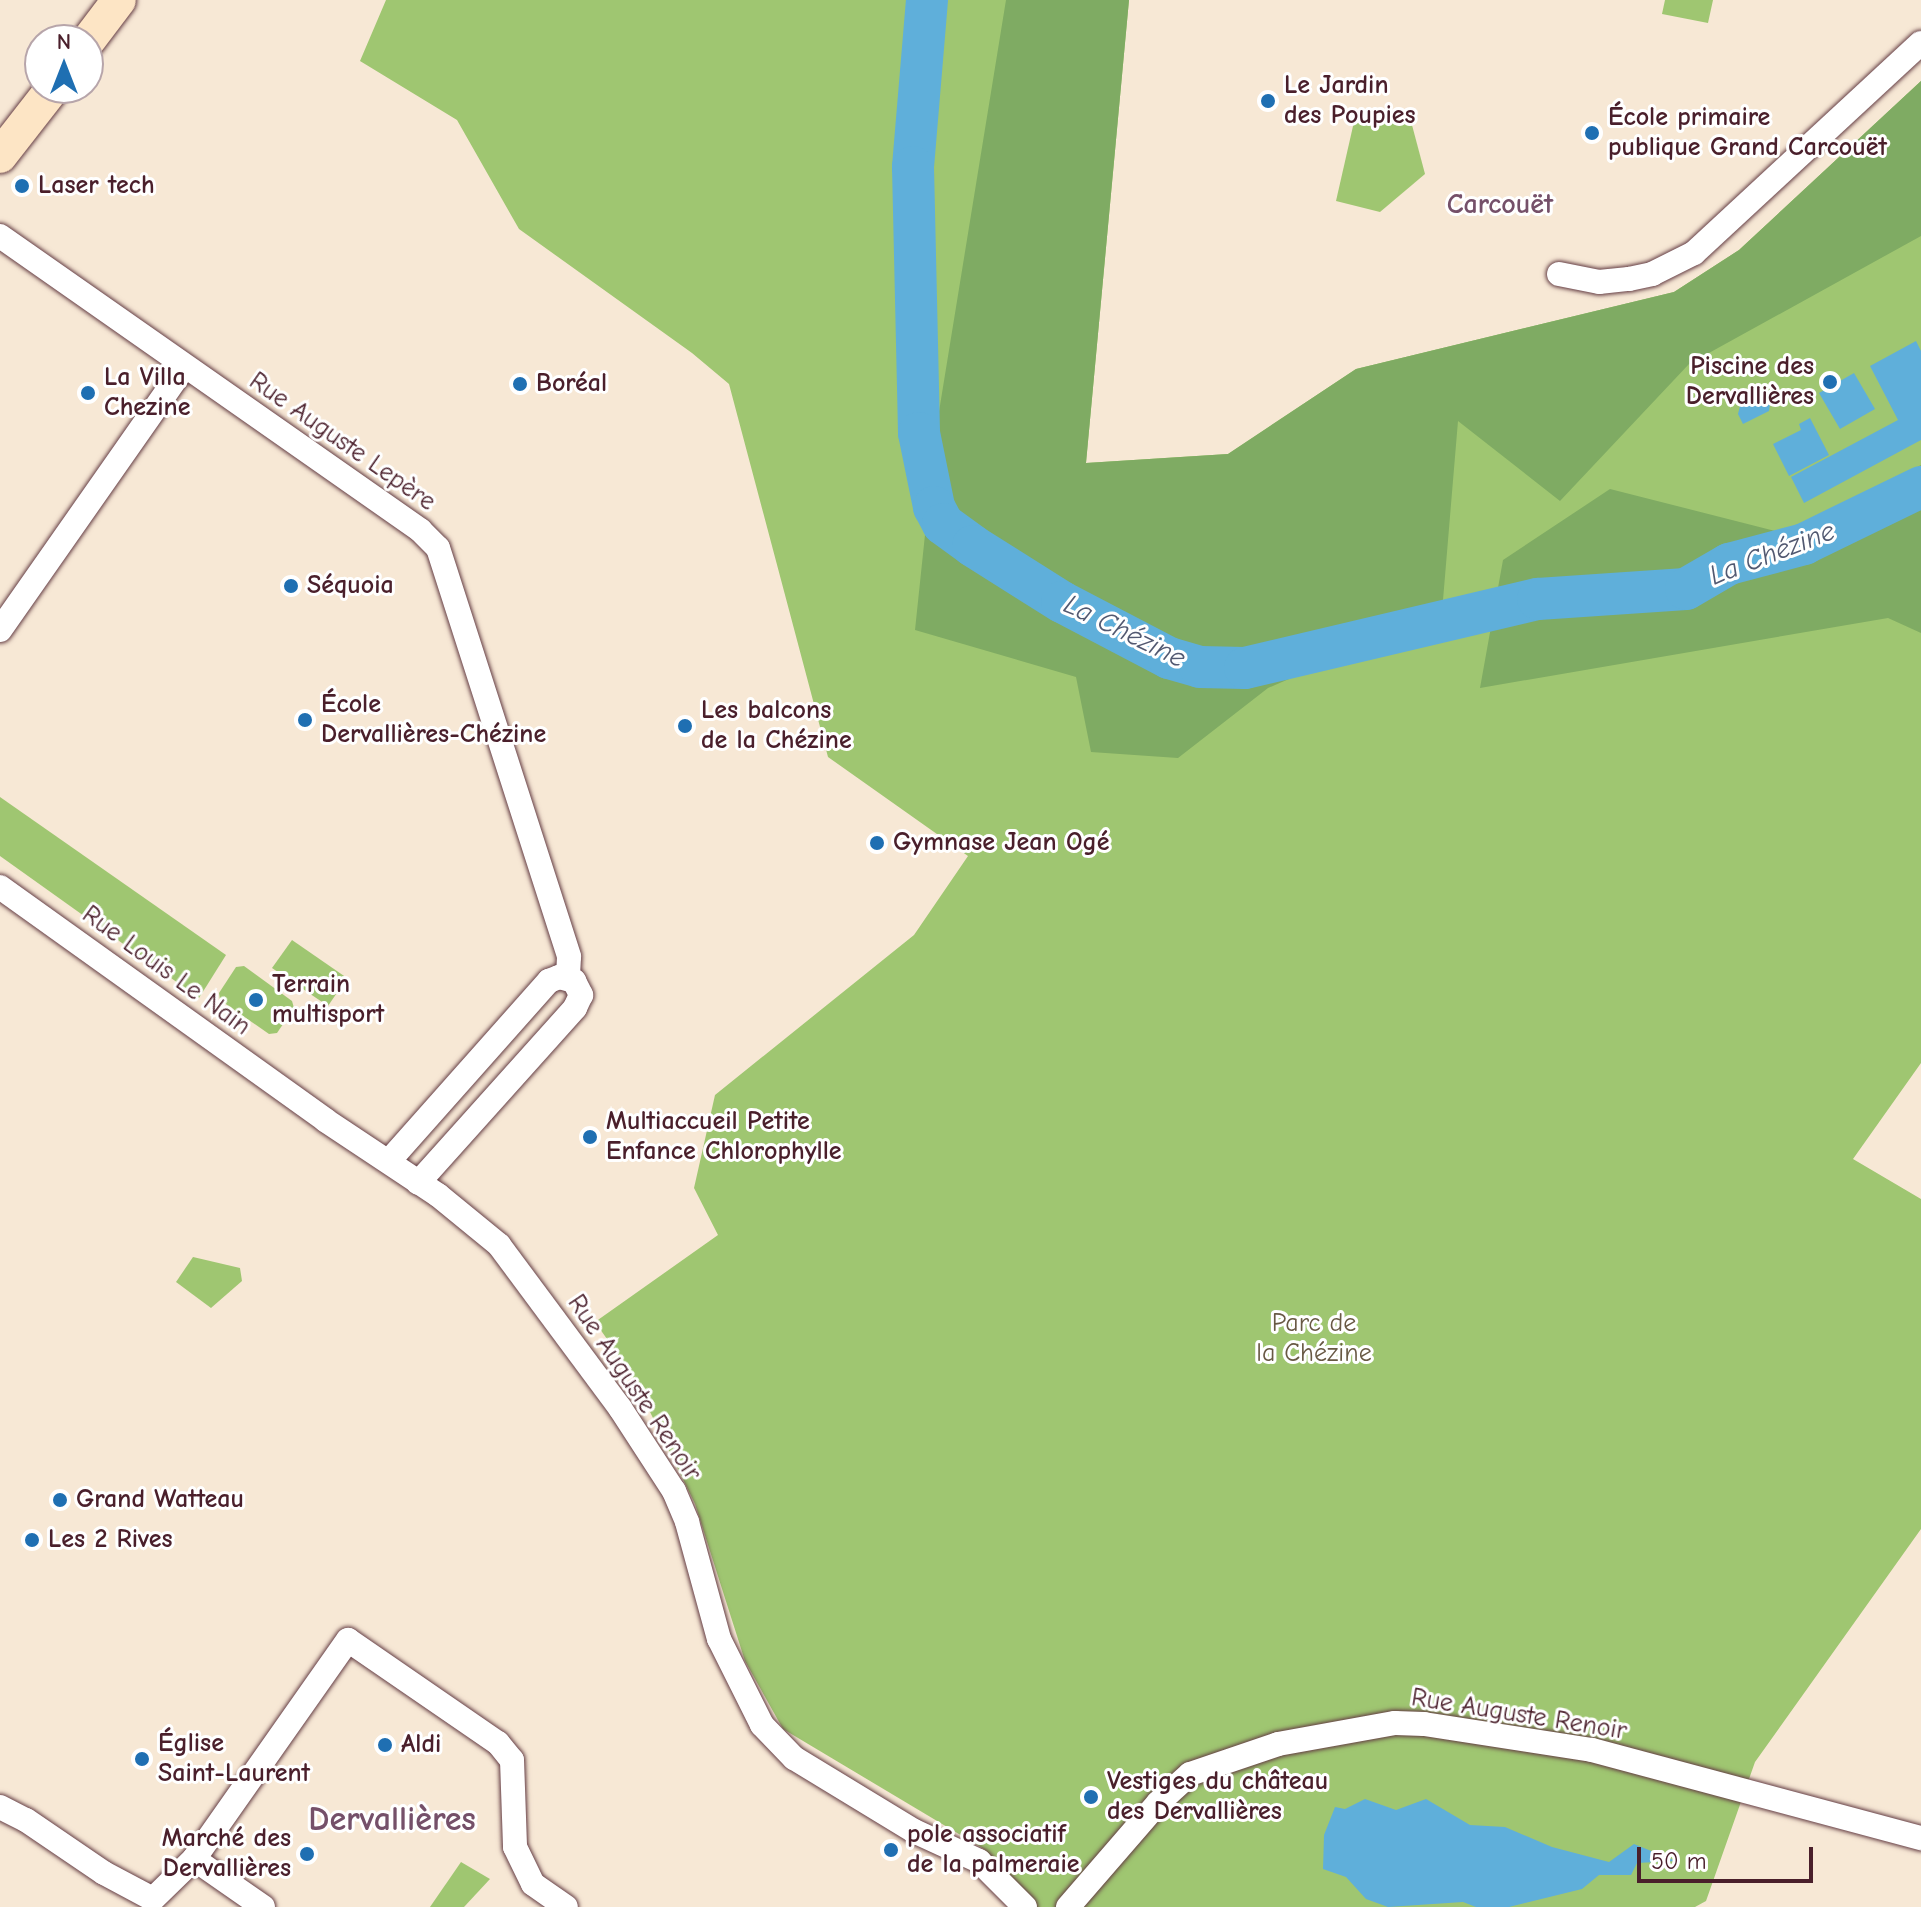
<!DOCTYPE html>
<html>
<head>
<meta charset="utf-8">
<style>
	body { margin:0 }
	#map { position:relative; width:1921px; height:1907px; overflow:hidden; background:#f7e8d5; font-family:"Comic Neue",sans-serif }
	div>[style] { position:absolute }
	.green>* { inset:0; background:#9fc671 }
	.forest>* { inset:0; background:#7fab63 }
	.water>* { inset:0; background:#5fafda }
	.river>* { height:42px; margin:-21px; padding:0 21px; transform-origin:21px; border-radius:21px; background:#5fafda }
	.roads { filter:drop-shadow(0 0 2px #643d44) drop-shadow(0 0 2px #643d44) }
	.street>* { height:24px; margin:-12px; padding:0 12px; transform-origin:12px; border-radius:12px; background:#fff }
	.secondary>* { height:34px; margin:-17px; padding:0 17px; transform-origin:17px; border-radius:17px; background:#fde5c5 }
	.dots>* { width:22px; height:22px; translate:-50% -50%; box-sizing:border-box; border:4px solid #fff; border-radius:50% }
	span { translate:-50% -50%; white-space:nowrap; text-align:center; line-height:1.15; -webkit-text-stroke:6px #fff; paint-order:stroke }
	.poi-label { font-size:26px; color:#4a1f2b; font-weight:700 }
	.left { translate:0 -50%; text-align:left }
	.right { translate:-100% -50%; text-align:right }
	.street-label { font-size:26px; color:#4a1f2b }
	.park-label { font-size:26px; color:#685944 }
	.neighbourhood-label { font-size:28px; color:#755069; font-weight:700 }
	.water-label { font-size:28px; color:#525971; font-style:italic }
	.district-label { font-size:34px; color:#755069; font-weight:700 }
	.north { position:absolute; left:24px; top:24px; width:80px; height:80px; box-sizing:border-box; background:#fff; border:2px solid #b7a5aa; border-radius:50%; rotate:0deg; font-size:22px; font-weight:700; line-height:32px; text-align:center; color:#4a1f2b }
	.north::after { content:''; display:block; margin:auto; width:28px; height:36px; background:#1f6fb2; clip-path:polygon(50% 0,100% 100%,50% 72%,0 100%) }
	.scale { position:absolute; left:1637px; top:1847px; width:176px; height:36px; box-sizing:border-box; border:4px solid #4a1f2b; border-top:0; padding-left:10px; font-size:24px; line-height:28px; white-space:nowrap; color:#4a1f2b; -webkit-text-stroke:6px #fff; paint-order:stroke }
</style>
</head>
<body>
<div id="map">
	<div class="green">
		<div style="clip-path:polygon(386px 0,1129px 0,1086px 463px,1228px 454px,1356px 369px,1674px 292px,1739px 250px,1921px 81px,1921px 1063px,1853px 1159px,1921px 1199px,1921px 1529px,1755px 1762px,1706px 1901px,1695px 1907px,1035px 1907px,984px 1849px,783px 1729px,745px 1661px,695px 1504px,631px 1373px,595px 1322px,718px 1235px,694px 1188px,715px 1095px,914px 935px,968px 856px,828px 757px,729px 384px,692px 353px,519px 229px,457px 120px,360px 61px)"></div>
		<div style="clip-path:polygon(1665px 0,1713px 0,1708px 23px,1662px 14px)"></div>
		<div style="clip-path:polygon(1356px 113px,1412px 125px,1425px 174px,1380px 212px,1336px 201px)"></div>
		<div style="clip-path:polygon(0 797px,226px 955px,199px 998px,0 856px)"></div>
		<div style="clip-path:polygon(292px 940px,347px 978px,328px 1006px,272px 968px)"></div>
		<div style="clip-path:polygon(244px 966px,292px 1001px,294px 1008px,277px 1033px,269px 1034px,220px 1000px,219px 993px,236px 967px)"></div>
		<div style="clip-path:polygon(193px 1257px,240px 1268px,242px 1281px,211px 1308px,176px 1282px)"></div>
		<div style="clip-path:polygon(461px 1862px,490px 1879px,464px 1907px,430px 1907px)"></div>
	</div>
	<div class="forest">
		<div style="clip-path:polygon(1006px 0,1129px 0,1086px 463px,1228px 454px,1356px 369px,1674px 292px,1739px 250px,1921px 81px,1921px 236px,1689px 364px,1560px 501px,1458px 421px,1442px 612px,1268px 688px,1178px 758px,1091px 752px,1076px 677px,915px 630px,936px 430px)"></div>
		<div style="clip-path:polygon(1921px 465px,1921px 633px,1888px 618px,1480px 688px,1503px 560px,1610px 489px,1791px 535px)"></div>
	</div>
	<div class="water">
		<div style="clip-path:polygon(1916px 341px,1921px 351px,1921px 440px,1804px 503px,1791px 477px,1898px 420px,1870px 366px)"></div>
		<div style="clip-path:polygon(1854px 373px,1875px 409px,1840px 429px,1819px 393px)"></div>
		<div style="clip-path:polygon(1763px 391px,1770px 404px,1769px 411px,1743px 424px,1738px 414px,1741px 402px)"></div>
		<div style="clip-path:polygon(1810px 418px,1829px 455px,1789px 476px,1773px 444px,1801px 430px,1799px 424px)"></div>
		<div style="clip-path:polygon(1365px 1799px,1396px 1810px,1426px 1799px,1470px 1825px,1505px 1827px,1552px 1847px,1609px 1862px,1634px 1844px,1676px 1861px,1637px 1863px,1631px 1875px,1599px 1875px,1582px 1889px,1509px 1907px,1476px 1907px,1463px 1902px,1388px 1907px,1366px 1899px,1346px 1877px,1323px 1869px,1324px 1835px,1335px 1807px,1345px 1809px)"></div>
	</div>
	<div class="river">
		<div style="left:927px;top:0;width:168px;rotate:94.8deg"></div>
		<div style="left:913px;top:167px;width:266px;rotate:88.7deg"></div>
		<div style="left:919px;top:433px;width:76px;rotate:78.5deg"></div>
		<div style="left:934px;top:507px;width:19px;rotate:62deg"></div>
		<div style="left:943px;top:524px;width:37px;rotate:36deg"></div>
		<div style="left:973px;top:546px;width:105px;rotate:32.2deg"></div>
		<div style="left:1062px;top:602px;width:121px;rotate:27.6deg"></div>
		<div style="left:1169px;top:658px;width:32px;rotate:16deg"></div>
		<div style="left:1200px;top:667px;width:45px;rotate:1.3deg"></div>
		<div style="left:1245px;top:668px;width:301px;rotate:-13.3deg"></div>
		<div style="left:1538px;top:599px;width:148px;rotate:-3.9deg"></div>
		<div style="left:1686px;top:589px;width:50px;rotate:-30.2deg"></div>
		<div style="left:1729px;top:564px;width:78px;rotate:-14.9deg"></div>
		<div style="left:1804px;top:544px;width:130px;rotate:-26deg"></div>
	</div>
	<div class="roads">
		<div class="street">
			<div style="left:0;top:236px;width:513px;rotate:34.99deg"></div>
			<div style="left:420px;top:530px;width:25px;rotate:45deg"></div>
			<div style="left:438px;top:548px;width:429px;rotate:72.2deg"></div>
			<div style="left:569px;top:957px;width:21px;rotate:93deg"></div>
			<div style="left:1559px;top:274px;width:41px;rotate:11.3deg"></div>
			<div style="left:1599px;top:282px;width:30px;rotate:-6deg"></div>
			<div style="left:1629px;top:279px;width:24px;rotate:-12deg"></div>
			<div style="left:1652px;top:274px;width:47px;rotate:-26.6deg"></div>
			<div style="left:1694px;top:253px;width:309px;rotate:-42.8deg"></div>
			<div style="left:0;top:630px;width:322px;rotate:-55deg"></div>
			<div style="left:0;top:887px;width:400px;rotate:35.6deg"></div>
			<div style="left:325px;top:1120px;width:136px;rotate:33.6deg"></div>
			<div style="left:438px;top:1195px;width:79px;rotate:39.3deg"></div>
			<div style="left:499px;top:1245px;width:203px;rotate:53.4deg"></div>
			<div style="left:620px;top:1408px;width:99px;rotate:57deg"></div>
			<div style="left:674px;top:1491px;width:34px;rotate:67deg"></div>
			<div style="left:687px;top:1522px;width:121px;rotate:74.7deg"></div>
			<div style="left:719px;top:1639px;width:96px;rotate:63.4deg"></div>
			<div style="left:762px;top:1725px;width:46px;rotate:45.9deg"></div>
			<div style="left:794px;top:1758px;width:140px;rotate:31.3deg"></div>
			<div style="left:914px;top:1831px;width:72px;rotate:24.8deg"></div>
			<div style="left:979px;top:1861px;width:65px;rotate:45deg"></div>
			<div style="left:389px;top:1161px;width:241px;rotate:-48.4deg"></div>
			<div style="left:549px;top:981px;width:11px;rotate:-22deg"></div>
			<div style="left:559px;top:977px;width:16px;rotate:15deg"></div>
			<div style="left:574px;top:981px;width:16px;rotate:63deg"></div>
			<div style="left:581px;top:995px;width:14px;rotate:115deg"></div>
			<div style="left:575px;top:1008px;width:235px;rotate:131.9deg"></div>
			<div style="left:0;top:1807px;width:29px;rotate:27deg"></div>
			<div style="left:26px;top:1820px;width:94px;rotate:34.2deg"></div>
			<div style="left:104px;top:1873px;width:55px;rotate:28deg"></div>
			<div style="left:153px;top:1899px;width:57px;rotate:-44.3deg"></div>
			<div style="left:194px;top:1859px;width:268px;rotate:-54.9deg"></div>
			<div style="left:348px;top:1640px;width:182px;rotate:34.5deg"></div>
			<div style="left:498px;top:1743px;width:22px;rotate:51deg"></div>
			<div style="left:512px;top:1760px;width:87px;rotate:88deg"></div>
			<div style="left:515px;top:1847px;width:41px;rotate:64.1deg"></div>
			<div style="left:533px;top:1884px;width:40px;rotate:34.9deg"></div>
			<div style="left:194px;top:1859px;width:84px;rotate:34.8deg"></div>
			<div style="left:1068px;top:1907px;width:138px;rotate:-49.1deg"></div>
			<div style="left:1158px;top:1803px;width:43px;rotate:-42.2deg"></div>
			<div style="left:1190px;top:1774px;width:93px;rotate:-18.8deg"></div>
			<div style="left:1278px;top:1744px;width:119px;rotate:-10.2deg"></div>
			<div style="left:1395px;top:1723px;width:29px;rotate:2deg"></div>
			<div style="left:1424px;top:1724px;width:170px;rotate:8.8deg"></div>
			<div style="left:1592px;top:1750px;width:341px;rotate:15deg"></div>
		</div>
		<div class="secondary">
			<div style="left:88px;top:41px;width:51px;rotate:-52.9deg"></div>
			<div style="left:0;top:156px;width:86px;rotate:-52.1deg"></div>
		</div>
	</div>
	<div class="dots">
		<div style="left:1268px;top:101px;background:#1f6fb2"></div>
		<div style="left:1592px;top:133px;background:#1f6fb2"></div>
		<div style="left:22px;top:186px;background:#1f6fb2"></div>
		<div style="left:1830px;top:382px;background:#1f6fb2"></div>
		<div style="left:520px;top:384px;background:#1f6fb2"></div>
		<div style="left:88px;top:393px;background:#1f6fb2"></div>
		<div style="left:291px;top:586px;background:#1f6fb2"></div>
		<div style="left:305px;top:720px;background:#1f6fb2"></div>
		<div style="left:685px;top:726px;background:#1f6fb2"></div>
		<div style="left:877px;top:843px;background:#1f6fb2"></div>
		<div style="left:256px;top:1000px;background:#1f6fb2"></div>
		<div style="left:590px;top:1137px;background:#1f6fb2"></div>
		<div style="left:60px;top:1500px;background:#1f6fb2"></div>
		<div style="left:32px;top:1540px;background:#1f6fb2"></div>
		<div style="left:385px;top:1745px;background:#1f6fb2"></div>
		<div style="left:142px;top:1759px;background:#1f6fb2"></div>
		<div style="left:1091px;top:1797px;background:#1f6fb2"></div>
		<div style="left:891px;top:1850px;background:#1f6fb2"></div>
		<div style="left:307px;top:1854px;background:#1f6fb2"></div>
	</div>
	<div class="poi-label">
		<span class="left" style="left:1284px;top:101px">Le Jardin<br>des Poupies</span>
		<span class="left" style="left:1608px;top:133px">École primaire<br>publique Grand Carcouët</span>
		<span class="left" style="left:38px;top:186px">Laser tech</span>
		<span class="right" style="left:1814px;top:382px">Piscine des<br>Dervallières</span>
		<span class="left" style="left:104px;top:393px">La Villa<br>Chezine</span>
		<span class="left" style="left:536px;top:384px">Boréal</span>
		<span class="left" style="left:307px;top:586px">Séquoia</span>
		<span class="left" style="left:321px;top:720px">École<br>Dervallières-Chézine</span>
		<span class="left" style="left:701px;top:726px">Les balcons<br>de la Chézine</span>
		<span class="left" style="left:893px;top:843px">Gymnase Jean Ogé</span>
		<span class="left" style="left:272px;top:1000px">Terrain<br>multisport</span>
		<span class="left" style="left:606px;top:1137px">Multiaccueil Petite<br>Enfance Chlorophylle</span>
		<span class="left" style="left:76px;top:1500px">Grand Watteau</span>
		<span class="left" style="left:48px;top:1540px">Les 2 Rives</span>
		<span class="left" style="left:158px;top:1759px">Église<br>Saint-Laurent</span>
		<span class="left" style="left:401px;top:1745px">Aldi</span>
		<span class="left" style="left:1107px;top:1797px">Vestiges du château<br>des Dervallières</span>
		<span class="left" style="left:907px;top:1850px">pole associatif<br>de la palmeraie</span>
		<span class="right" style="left:291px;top:1854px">Marché des<br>Dervallières</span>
	</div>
	<div class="street-label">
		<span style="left:342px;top:442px;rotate:35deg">Rue Auguste Lepère</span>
		<span style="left:166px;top:971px;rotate:36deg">Rue Louis Le Nain</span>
		<span style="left:634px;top:1388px;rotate:56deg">Rue Auguste Renoir</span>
		<span style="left:1519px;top:1715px;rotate:9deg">Rue Auguste Renoir</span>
	</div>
	<div class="park-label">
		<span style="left:1314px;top:1339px">Parc de<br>la Chézine</span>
	</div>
	<div class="neighbourhood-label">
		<span style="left:1500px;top:204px">Carcouët</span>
	</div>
	<div class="water-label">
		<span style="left:1772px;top:553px;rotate:-21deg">La Chézine</span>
		<span style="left:1125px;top:631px;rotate:26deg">La Chézine</span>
	</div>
	<div class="district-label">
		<span style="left:392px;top:1820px">Dervallières</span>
	</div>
	<div class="north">N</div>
	<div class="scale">50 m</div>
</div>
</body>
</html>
